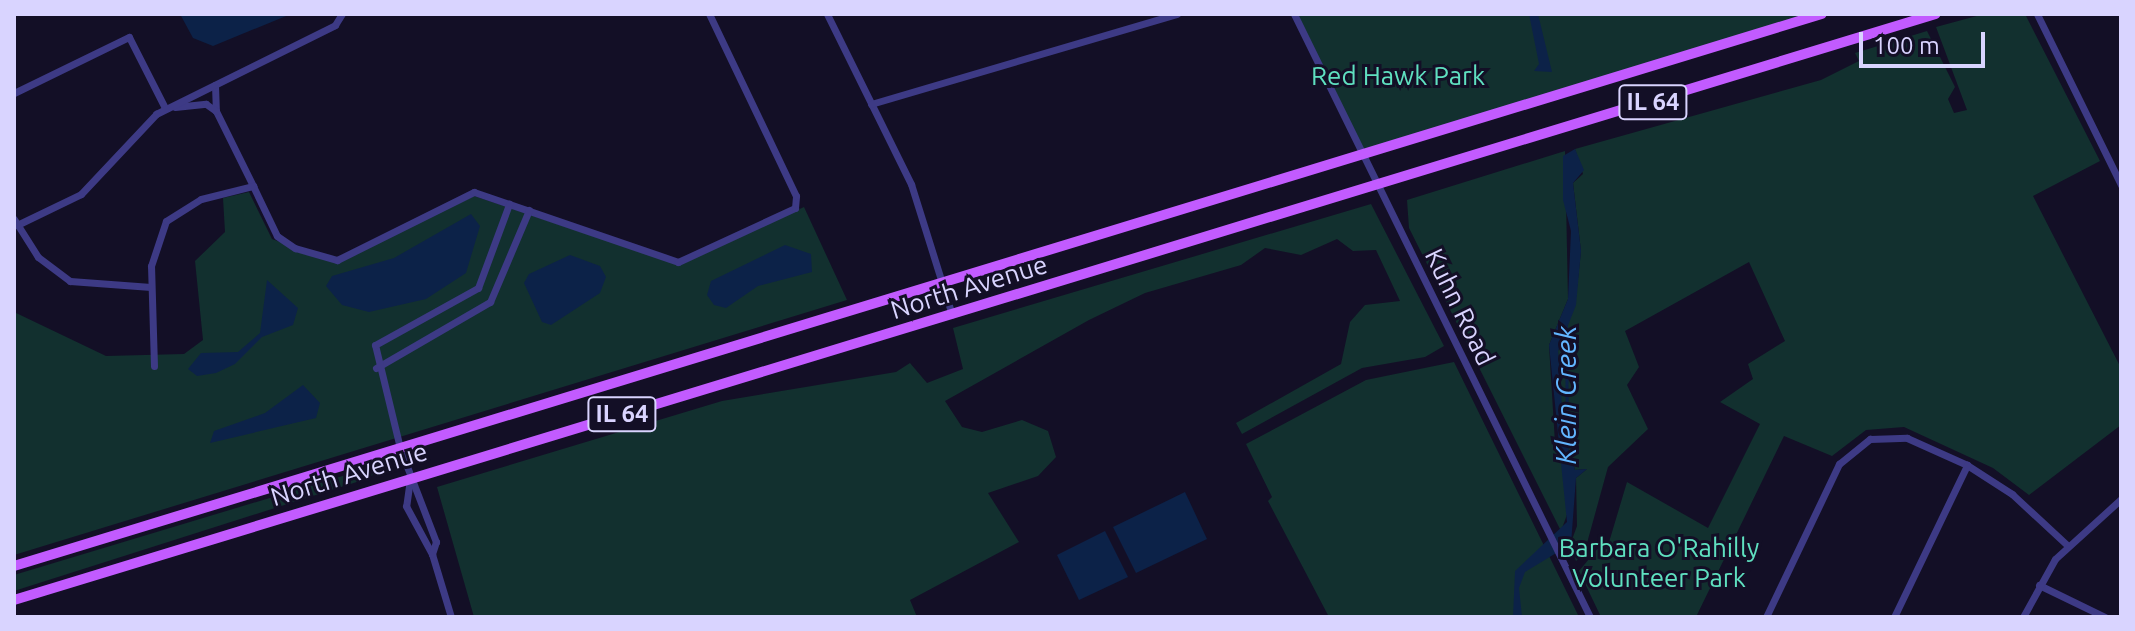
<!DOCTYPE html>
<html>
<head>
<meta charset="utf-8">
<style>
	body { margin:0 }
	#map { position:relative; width:2135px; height:631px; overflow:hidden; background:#130f26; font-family:Ubuntu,sans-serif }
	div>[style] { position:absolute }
	.green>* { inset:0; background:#12302f }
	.water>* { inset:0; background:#0c2248 }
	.stream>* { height:3px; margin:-1.5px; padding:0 1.5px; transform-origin:1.5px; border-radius:1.5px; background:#0c2248 }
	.street>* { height:7px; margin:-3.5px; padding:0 3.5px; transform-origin:3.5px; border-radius:3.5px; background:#3d3a85 }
	.primary>* { height:10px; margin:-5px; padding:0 5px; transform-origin:5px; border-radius:5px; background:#c25bff }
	span { translate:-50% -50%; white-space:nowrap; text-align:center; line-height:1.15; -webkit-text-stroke:6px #130f26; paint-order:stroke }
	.shield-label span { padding:2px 6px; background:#130f26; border:2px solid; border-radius:6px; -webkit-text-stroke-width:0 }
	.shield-label { font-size:24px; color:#d9d4ff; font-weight:700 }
	.park-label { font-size:26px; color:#5fe0c0 }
	.street-label { font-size:26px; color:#d9d4ff }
	.water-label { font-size:28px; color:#62b6ff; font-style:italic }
	.frame { position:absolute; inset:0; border:16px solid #d9d4ff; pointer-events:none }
	.scale { position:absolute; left:1859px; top:32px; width:126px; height:36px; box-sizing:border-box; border:4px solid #d9d4ff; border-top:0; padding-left:10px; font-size:24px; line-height:28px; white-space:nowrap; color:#d9d4ff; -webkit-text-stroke:6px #130f26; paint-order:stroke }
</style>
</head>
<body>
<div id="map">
	<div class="green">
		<div style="clip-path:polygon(1296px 14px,1816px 14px,1364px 152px)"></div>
		<div style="clip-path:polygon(1984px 14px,2025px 14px,2100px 161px,2033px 196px,2121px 368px,2121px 425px,2029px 495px,1993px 468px,1904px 427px,1866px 430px,1832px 456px,1784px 436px,1696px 617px,1601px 617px,1579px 571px,1599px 547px,1607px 549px,1627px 482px,1708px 528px,1760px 424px,1720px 402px,1753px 379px,1748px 364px,1785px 341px,1749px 262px,1625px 331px,1639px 367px,1627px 385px,1648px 429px,1608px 467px,1584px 554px,1576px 561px,1570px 545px,1577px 526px,1576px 478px,1587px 469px,1575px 470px,1563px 433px,1558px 351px,1576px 297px,1581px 251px,1573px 183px,1583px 174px,1575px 149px,1821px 80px,1859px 61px,1855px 53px,1927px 31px,1955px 87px,1948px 99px,1954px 113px,1967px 110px,1936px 27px)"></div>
		<div style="clip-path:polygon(1565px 151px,1568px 299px,1549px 345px,1555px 443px,1565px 468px,1568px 512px,1561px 531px,1409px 228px,1407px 200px)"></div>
		<div style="clip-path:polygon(249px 192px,272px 239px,335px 263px,474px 196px,680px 265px,804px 207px,847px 300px,14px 555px,14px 312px,106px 356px,184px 354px,203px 340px,195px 261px,225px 232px,223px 198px)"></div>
		<div style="clip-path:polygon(1371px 204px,1444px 346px,1425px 357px,1362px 368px,1242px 434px,1236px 423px,1341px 364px,1350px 322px,1365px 305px,1400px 301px,1376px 250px,1353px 251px,1337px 239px,1301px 255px,1265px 248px,1241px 265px,1145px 293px,1089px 320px,945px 401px,962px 427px,982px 432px,1022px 420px,1048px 431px,1056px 457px,1038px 476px,988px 493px,1019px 542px,910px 600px,917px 617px,474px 617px,437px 487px,722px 401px,896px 372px,910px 363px,927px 383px,963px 369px,953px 328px)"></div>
		<div style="clip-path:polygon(1454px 362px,1579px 617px,1329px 617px,1268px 501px,1272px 497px,1246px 444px,1366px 380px)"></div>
		<div style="clip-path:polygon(379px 465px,381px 471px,363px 480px,14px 591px,14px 575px)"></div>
	</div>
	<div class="water">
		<div style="clip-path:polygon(180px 14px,291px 14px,213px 46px,193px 38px)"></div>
		<div style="clip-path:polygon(1529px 14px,1538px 14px,1552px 72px,1534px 71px,1539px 64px)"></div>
		<div style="clip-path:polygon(1575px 149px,1584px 170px,1573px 183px,1581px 251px,1576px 305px,1558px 351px,1564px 434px,1575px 470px,1587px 469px,1576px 478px,1571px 544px,1525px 572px,1519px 588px,1522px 617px,1513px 617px,1515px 571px,1567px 522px,1549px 345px,1568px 299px,1571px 231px,1563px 200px,1563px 156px)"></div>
		<div style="clip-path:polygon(471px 214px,480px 226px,466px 273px,426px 299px,369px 312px,342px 305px,326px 286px,332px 276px,394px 258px)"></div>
		<div style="clip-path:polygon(785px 245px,811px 254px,812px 272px,758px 286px,726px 308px,714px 305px,707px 295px,711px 281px)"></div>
		<div style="clip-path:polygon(570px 255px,600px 266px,606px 277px,600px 293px,551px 325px,542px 322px,524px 283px,529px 274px)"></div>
		<div style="clip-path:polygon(267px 280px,298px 308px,293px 325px,262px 337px,235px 364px,216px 373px,197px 376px,188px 369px,201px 353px,238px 352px,260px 333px)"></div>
		<div style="clip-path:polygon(303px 385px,320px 403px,316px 418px,210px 443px,214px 431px,265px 413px)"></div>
		<div style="clip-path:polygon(1185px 492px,1207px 539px,1136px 573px,1113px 527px)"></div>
		<div style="clip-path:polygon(1105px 531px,1128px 577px,1079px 600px,1057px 555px)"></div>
	</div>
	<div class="stream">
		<div style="left:1566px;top:326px;width:118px;rotate:89.5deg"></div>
	</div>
	<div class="street">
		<div style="left:827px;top:14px;width:190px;rotate:63.7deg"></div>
		<div style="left:911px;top:184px;width:137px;rotate:72.6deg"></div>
		<div style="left:1294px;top:14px;width:672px;rotate:63.85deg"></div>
		<div style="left:2037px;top:14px;width:191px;rotate:63.8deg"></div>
		<div style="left:215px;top:85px;width:26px;rotate:88deg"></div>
		<div style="left:216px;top:111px;width:84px;rotate:63.7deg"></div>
		<div style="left:253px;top:186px;width:55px;rotate:64.4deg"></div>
		<div style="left:277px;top:236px;width:22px;rotate:34deg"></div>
		<div style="left:295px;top:248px;width:44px;rotate:15.9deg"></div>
		<div style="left:337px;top:260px;width:153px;rotate:-26.4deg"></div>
		<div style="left:474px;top:192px;width:216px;rotate:18.9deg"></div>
		<div style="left:678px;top:262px;width:129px;rotate:-24.8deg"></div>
		<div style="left:795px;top:208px;width:12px;rotate:-85deg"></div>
		<div style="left:796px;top:196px;width:202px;rotate:-115.5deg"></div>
		<div style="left:14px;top:93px;width:128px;rotate:-26deg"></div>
		<div style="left:129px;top:37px;width:80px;rotate:63.1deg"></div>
		<div style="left:871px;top:104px;width:319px;rotate:-16.4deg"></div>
		<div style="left:175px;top:107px;width:31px;rotate:-6deg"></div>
		<div style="left:206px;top:104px;width:12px;rotate:35deg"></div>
		<div style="left:14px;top:219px;width:45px;rotate:57.7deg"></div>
		<div style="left:38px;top:257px;width:40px;rotate:37deg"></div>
		<div style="left:70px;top:281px;width:81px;rotate:4.2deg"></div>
		<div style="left:17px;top:225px;width:71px;rotate:-25.8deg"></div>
		<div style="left:81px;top:194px;width:110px;rotate:-46.8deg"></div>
		<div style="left:156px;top:114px;width:200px;rotate:-26.4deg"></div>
		<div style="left:335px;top:25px;width:13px;rotate:-58deg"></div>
		<div style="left:154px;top:366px;width:100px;rotate:-91.7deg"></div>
		<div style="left:151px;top:266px;width:47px;rotate:-71.6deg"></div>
		<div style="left:166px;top:221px;width:41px;rotate:-32.2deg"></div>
		<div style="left:201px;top:199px;width:54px;rotate:-14deg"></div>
		<div style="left:376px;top:368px;width:132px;rotate:-30.1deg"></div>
		<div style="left:490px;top:302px;width:100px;rotate:-67deg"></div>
		<div style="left:410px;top:479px;width:27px;rotate:98deg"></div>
		<div style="left:406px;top:506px;width:55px;rotate:61.6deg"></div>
		<div style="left:432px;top:554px;width:66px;rotate:73.2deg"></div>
		<div style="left:432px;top:554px;width:13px;rotate:-72deg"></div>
		<div style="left:436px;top:542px;width:101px;rotate:-111deg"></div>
		<div style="left:400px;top:448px;width:106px;rotate:-103.6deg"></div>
		<div style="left:375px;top:345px;width:118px;rotate:-29deg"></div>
		<div style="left:478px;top:288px;width:90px;rotate:-69.7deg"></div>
		<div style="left:2039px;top:585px;width:73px;rotate:25.9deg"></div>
		<div style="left:1766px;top:617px;width:170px;rotate:-64.5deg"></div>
		<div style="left:1839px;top:464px;width:40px;rotate:-39deg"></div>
		<div style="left:1870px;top:439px;width:37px;rotate:-2deg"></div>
		<div style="left:1907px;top:438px;width:66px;rotate:24.2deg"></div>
		<div style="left:1967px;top:465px;width:54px;rotate:32.8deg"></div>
		<div style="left:2012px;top:494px;width:75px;rotate:42.8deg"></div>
		<div style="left:1894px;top:617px;width:169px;rotate:-64.3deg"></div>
		<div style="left:2023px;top:617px;width:66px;rotate:-61.1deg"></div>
		<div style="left:2055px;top:559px;width:89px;rotate:-42.3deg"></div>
	</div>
	<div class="primary">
		<div style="left:14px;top:566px;width:1890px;rotate:-16.98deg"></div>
		<div style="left:14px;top:600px;width:2009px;rotate:-16.96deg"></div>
	</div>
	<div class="shield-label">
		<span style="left:1653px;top:102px">IL 64</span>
		<span style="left:622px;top:414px">IL 64</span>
	</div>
	<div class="park-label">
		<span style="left:1398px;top:76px">Red Hawk Park</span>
		<span style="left:1659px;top:563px">Barbara O'Rahilly<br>Volunteer Park</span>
	</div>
	<div class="street-label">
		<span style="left:969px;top:287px;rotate:-17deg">North Avenue</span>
		<span style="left:1460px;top:307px;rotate:64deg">Kuhn Road</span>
		<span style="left:349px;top:474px;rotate:-17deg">North Avenue</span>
	</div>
	<div class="water-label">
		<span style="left:1566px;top:395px;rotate:-90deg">Klein Creek</span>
	</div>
	<div class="frame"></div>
	<div class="scale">100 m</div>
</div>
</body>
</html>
